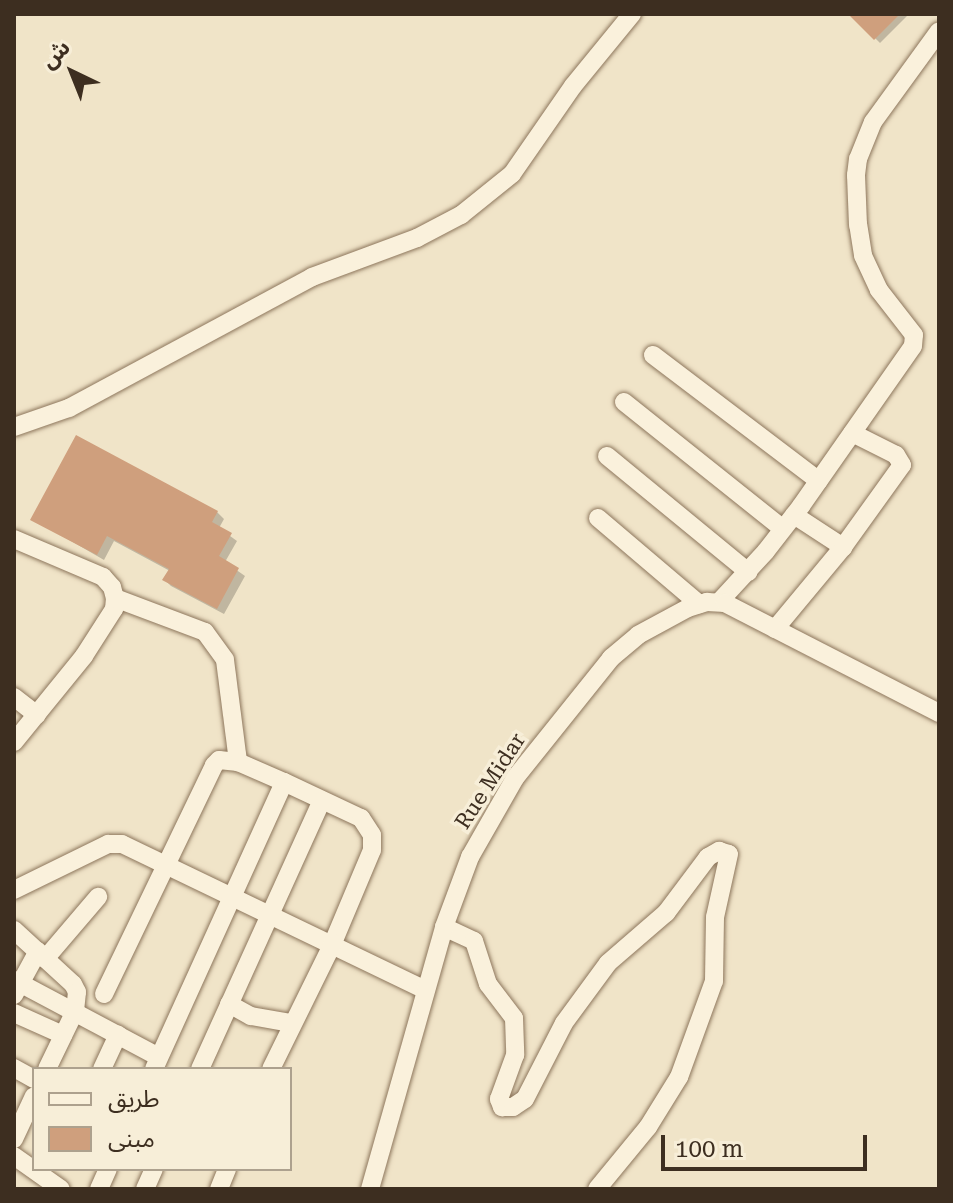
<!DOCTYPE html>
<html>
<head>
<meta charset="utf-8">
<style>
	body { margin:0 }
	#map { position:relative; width:953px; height:1203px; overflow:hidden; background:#f0e4c8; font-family:"Roboto Serif","Noto Sans Arabic",serif }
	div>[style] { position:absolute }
	.shadow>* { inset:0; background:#0003 }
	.building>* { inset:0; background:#cf9f7d }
	.roads { filter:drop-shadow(0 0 2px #8d765c) drop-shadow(0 0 2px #8d765c) }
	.minor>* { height:18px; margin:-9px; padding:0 9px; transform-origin:9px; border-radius:9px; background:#faf1dc }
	span { translate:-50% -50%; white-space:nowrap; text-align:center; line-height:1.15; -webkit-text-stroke:7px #f7eed8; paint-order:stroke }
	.street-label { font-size:22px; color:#3d2e20 }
	.frame { position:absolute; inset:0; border:16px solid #3d2e20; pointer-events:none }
	.legend { position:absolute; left:32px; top:1067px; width:260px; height:104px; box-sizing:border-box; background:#f7eed8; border:2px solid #ada18e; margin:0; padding:10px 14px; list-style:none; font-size:24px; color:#3d2e20 }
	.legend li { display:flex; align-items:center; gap:16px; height:40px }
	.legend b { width:40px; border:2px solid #ada18e }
	.north { position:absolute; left:32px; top:32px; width:80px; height:80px; -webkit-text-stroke:6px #f7eed8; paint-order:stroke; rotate:317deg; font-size:22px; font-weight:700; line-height:32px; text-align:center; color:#3d2e20 }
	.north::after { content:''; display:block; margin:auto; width:28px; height:36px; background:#3d2e20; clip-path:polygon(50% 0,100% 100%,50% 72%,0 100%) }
	.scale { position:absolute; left:661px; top:1135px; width:206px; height:36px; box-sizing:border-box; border:4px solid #3d2e20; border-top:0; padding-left:10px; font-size:24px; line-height:28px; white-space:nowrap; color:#3d2e20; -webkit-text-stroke:6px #f7eed8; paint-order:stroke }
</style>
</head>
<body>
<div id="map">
	<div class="shadow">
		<div style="clip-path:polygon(851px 14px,908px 14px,908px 15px,880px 43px)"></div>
		<div style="clip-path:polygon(217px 512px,224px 519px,219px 528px,237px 541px,225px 562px,245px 576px,224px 614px,171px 586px,165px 580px,170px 571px,114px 541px,104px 560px,33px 519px)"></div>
	</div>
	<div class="building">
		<div style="clip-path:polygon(848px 14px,900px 14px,874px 40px)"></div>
		<div style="clip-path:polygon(76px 435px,218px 511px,212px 522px,232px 533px,219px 556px,239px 568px,217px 609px,162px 580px,169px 569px,107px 536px,97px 555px,30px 520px)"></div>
	</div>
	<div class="roads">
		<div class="minor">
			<div style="left:653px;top:355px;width:208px;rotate:37.2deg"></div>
			<div style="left:624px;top:402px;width:203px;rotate:38.6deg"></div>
			<div style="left:14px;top:427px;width:58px;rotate:-19.1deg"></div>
			<div style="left:69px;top:408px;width:276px;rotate:-28.3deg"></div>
			<div style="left:312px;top:277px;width:112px;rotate:-20.4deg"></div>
			<div style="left:417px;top:238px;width:50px;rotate:-27.6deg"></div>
			<div style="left:461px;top:215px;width:65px;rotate:-38.8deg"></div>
			<div style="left:512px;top:174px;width:107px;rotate:-55.3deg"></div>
			<div style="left:573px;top:86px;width:93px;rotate:-50.7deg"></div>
			<div style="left:607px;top:456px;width:183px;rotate:39.4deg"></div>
			<div style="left:794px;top:515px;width:59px;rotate:33.1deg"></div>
			<div style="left:598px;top:518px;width:133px;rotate:40.4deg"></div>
			<div style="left:14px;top:539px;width:97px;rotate:23.1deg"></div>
			<div style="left:103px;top:577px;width:13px;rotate:48deg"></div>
			<div style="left:112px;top:587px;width:11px;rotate:75deg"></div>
			<div style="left:115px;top:598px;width:11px;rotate:95deg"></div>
			<div style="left:114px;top:609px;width:56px;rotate:122.6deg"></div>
			<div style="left:84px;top:656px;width:111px;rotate:129.1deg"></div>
			<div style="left:115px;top:598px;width:96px;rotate:20.7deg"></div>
			<div style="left:205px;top:632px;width:34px;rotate:54deg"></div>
			<div style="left:225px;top:660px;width:103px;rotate:82.7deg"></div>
			<div style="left:719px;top:602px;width:69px;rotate:-47.3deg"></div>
			<div style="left:766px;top:551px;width:57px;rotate:-52.1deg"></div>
			<div style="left:801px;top:506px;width:195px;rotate:-55deg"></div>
			<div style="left:913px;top:346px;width:11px;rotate:-85deg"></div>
			<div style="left:914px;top:335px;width:57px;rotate:-127.9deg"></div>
			<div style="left:879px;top:290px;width:38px;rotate:-115deg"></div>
			<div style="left:863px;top:255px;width:30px;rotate:-99deg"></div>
			<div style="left:858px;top:225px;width:50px;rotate:-92.3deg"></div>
			<div style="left:856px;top:175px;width:16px;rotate:-83deg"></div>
			<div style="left:858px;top:159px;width:40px;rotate:-68deg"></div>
			<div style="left:873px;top:122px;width:112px;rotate:-54deg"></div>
			<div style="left:775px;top:629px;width:107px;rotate:-50.3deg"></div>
			<div style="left:843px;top:547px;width:101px;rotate:-54.3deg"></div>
			<div style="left:902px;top:465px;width:12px;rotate:-121deg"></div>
			<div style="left:896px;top:455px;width:49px;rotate:-153.4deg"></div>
			<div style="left:14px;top:697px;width:29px;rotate:38deg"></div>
			<div style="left:14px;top:890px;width:105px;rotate:-26.1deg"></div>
			<div style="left:108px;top:844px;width:14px"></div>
			<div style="left:122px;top:844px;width:337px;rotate:25.7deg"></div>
			<div style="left:444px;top:927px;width:33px;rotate:25deg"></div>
			<div style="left:474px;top:941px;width:45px;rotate:72deg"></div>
			<div style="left:488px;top:984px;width:43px;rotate:52.6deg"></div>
			<div style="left:514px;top:1018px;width:37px;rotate:88deg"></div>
			<div style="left:515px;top:1055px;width:47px;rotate:110deg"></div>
			<div style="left:499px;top:1099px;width:9px;rotate:69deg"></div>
			<div style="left:502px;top:1107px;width:11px"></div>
			<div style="left:513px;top:1107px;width:14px;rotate:-34deg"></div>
			<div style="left:525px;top:1099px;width:85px;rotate:-62.8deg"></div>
			<div style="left:564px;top:1023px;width:74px;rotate:-53.7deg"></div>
			<div style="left:608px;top:963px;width:77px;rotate:-40.8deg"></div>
			<div style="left:666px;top:913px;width:70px;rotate:-53.1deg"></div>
			<div style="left:708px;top:857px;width:13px;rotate:-29deg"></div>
			<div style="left:719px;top:851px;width:10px;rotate:17deg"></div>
			<div style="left:729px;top:854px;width:65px;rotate:102.5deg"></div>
			<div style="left:715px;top:917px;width:64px;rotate:90.9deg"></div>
			<div style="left:714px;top:981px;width:102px;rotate:110deg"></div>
			<div style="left:679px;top:1077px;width:59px;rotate:121.8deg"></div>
			<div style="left:648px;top:1127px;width:80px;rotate:129.4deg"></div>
			<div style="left:14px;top:930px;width:80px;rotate:42.5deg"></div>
			<div style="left:73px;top:984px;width:9px;rotate:63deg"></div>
			<div style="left:77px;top:992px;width:19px;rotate:96deg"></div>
			<div style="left:75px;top:1011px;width:64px;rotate:115.8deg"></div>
			<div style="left:45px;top:959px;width:82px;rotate:-49.5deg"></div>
			<div style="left:14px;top:980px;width:164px;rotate:28deg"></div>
			<div style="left:104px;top:994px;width:254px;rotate:-64.3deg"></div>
			<div style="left:214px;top:765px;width:7px;rotate:-45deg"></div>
			<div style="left:219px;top:760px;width:19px;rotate:6deg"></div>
			<div style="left:238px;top:762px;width:50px;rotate:23.5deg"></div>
			<div style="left:284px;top:782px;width:85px;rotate:25.1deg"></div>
			<div style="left:361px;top:818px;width:20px;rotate:57deg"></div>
			<div style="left:372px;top:835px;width:15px;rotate:90deg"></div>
			<div style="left:372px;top:850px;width:101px;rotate:112.8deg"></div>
			<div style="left:333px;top:943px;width:140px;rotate:116.2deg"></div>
			<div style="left:14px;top:995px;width:50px;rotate:-61.4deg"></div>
			<div style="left:229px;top:1004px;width:25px;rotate:29deg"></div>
			<div style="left:251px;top:1016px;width:41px;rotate:9.9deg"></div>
			<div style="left:14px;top:1013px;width:54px;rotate:24.2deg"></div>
			<div style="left:14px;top:1068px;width:23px;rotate:29deg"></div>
			<div style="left:102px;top:1069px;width:38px;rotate:-65deg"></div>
			<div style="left:154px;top:1069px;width:315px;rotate:-65.6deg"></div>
			<div style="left:200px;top:1069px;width:295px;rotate:-65.6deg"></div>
			<div style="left:14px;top:1139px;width:47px;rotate:-65.1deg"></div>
			<div style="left:14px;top:1156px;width:57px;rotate:35.1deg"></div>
			<div style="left:99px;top:1189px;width:22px;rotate:-66deg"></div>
			<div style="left:145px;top:1189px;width:22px;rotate:-66deg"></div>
			<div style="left:219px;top:1189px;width:22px;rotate:-68deg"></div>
			<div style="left:370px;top:1189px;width:272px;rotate:-74.2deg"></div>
			<div style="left:444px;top:927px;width:75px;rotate:-69.6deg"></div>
			<div style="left:470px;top:857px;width:91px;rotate:-60.3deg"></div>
			<div style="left:515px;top:778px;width:154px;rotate:-51.3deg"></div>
			<div style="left:611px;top:658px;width:35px;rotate:-40deg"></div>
			<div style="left:638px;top:635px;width:57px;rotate:-28.4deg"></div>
			<div style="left:688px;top:608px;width:20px;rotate:-18deg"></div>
			<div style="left:707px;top:602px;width:18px;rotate:3deg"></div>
			<div style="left:725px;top:603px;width:241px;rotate:27.2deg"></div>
		</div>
	</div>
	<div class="street-label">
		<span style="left:490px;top:781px;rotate:-57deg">Rue Midar</span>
	</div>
	<div class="frame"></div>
	<ul class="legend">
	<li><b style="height:10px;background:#faf1dc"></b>طريق</li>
	<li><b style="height:22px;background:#cf9f7d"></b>مبنى</li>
	</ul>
	<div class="north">ش</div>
	<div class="scale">100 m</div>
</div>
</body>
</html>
